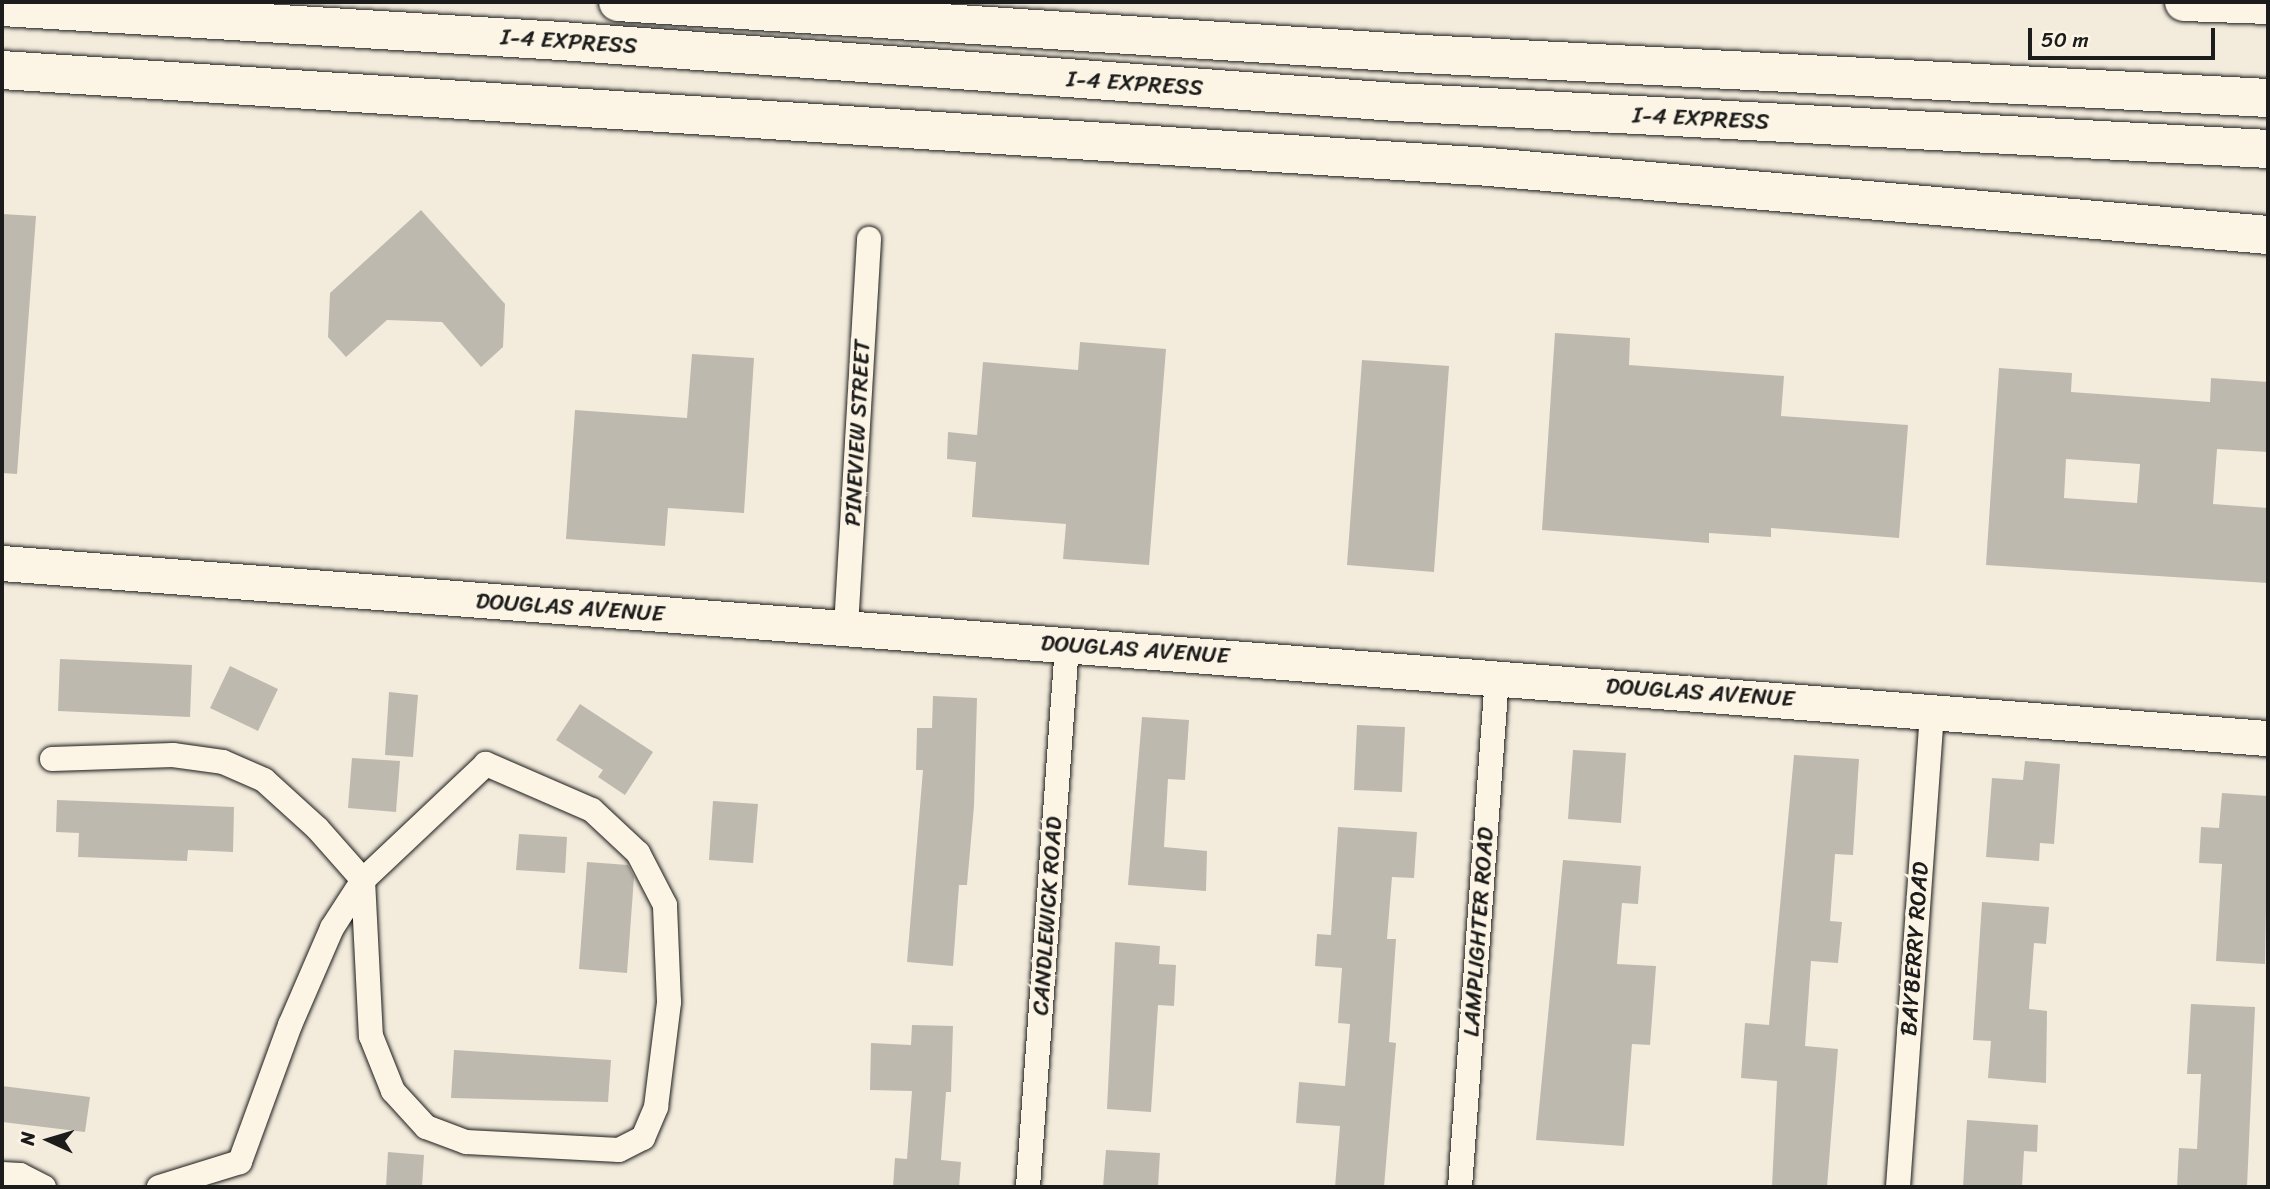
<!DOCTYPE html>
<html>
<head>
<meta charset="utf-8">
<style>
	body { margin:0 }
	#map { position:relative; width:2270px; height:1189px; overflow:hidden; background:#f3ecdd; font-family:Sriracha,sans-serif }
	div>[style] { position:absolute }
	.building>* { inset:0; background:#beb9ae }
	.roads { filter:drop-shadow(0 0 2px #1c1c1c) drop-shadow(0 0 2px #1c1c1c) }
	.minor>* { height:24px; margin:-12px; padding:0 12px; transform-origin:12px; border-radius:12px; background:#fcf5e5 }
	.secondary>* { height:35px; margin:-17.5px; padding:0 17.5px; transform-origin:17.5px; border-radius:17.5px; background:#fcf5e5 }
	.motorway>* { height:38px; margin:-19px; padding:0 19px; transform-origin:19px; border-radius:19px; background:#fcf5e5 }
	span { translate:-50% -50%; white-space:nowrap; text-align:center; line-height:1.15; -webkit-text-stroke:7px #fcf5e5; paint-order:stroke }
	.street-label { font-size:23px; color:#1c1c1c }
	.frame { position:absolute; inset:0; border:4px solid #1c1c1c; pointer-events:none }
	.north { position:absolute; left:14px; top:1105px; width:70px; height:70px; -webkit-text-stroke:5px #fcf5e5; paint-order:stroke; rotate:274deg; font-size:19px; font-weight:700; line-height:28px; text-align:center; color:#1c1c1c }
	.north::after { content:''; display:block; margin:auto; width:24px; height:32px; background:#1c1c1c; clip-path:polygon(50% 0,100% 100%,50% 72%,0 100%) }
	.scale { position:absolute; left:2028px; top:28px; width:187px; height:32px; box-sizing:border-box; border:4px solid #1c1c1c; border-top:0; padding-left:9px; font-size:21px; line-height:24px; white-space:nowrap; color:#1c1c1c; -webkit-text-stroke:5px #fcf5e5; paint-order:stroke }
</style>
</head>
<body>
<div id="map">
	<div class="building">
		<div style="clip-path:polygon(421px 210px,505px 304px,503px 347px,481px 367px,442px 322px,387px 320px,346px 357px,328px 337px,330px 293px)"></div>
		<div style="clip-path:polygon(2px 214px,36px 216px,17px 474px,2px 473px)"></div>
		<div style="clip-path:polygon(1555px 333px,1630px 338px,1629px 365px,1784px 376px,1781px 416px,1908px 425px,1899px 538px,1771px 528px,1771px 537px,1709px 533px,1709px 543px,1542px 530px)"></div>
		<div style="clip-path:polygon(1080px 342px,1166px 349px,1149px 565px,1063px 559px,1066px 524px,972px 517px,976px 462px,947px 459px,948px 432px,977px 435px,983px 362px,1078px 370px)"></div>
		<div style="clip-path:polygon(692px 354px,754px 358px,744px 513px,668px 508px,665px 546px,566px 539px,575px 410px,687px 418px)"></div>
		<div style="clip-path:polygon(1362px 360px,1449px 366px,1434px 572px,1347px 565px)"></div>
		<div style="clip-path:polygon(evenodd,1999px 368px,2072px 373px,2071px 392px,2210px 402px,2211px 378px,2268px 382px,2268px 452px,2217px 449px,2213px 504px,2268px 508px,2268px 583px,1986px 565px,1999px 368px,2066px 459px,2140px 464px,2137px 503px,2064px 498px,2066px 459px)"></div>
		<div style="clip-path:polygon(60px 659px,192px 665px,190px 717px,58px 711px)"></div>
		<div style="clip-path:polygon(230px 666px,278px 689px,258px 731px,210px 708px)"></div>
		<div style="clip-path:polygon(389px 692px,418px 695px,413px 757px,385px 755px)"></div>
		<div style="clip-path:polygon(933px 696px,977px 698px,974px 806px,967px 885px,959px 885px,953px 966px,907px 962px,923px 770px,916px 770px,917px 728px,932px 728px)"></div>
		<div style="clip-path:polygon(580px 704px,653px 752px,625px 795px,598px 777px,603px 770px,556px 740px)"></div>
		<div style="clip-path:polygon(1142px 717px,1189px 720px,1185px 780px,1168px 779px,1164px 847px,1207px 851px,1206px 891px,1128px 885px)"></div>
		<div style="clip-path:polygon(1357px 725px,1405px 727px,1402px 792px,1354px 790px)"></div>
		<div style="clip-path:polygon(1573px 750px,1626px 753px,1621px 823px,1568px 819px)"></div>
		<div style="clip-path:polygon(1794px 755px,1859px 759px,1853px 855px,1835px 854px,1830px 921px,1842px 922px,1838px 963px,1811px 961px,1805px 1046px,1838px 1049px,1827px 1187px,1772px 1187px,1777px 1081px,1741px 1078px,1745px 1023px,1769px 1025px)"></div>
		<div style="clip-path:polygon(352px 758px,400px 761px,396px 812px,348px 808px)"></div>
		<div style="clip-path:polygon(2025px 761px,2060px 764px,2054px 844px,2040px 843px,2039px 861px,1986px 857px,1992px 778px,2023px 780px)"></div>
		<div style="clip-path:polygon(2222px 793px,2268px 796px,2265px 964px,2216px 961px,2222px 864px,2199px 863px,2201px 827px,2219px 828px)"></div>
		<div style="clip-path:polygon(57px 800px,234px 807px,233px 852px,188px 850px,187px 861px,78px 857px,79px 833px,56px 832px)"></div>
		<div style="clip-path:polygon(713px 801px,758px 804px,753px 863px,709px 860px)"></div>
		<div style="clip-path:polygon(1338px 827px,1417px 832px,1414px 878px,1392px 877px,1387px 939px,1396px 939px,1389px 1042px,1396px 1043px,1384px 1187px,1335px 1187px,1340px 1126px,1296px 1123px,1299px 1082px,1345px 1086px,1350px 1024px,1338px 1023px,1342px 968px,1315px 966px,1317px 934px,1331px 935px)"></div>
		<div style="clip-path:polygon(519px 834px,567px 837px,565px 873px,516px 870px)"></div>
		<div style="clip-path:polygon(1563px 860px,1641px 866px,1638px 904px,1622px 903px,1617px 964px,1656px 966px,1650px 1045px,1632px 1044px,1624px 1146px,1536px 1140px)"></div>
		<div style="clip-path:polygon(587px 862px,628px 865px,634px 877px,627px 973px,579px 969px)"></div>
		<div style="clip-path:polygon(1982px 902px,2049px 907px,2046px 944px,2034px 943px,2029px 1009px,2047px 1011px,2046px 1083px,1988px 1078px,1991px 1041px,1973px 1040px)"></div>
		<div style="clip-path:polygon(1115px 942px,1160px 946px,1159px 964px,1176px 965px,1174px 1006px,1158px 1005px,1151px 1112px,1107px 1109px)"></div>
		<div style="clip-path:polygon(2191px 1004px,2255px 1007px,2247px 1187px,2177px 1187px,2179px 1148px,2197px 1149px,2201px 1074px,2187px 1074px)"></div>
		<div style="clip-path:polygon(912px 1025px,953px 1026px,951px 1092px,946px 1092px,941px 1160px,961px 1162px,959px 1187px,893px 1187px,895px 1158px,907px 1159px,912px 1091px,870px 1090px,871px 1043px,911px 1045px)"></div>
		<div style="clip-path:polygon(454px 1050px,611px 1060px,608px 1102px,451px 1098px)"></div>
		<div style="clip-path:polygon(2px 1086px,90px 1097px,85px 1132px,2px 1122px)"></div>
		<div style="clip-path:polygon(1967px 1120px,2038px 1125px,2037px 1152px,2024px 1151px,2022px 1187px,1963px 1187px)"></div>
		<div style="clip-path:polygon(1106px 1150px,1160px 1153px,1158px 1187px,1103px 1187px)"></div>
		<div style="clip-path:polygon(388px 1152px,424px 1155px,422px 1187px,386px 1187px)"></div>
	</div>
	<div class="roads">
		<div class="minor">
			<div style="left:846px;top:627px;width:389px;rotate:-86.6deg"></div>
			<div style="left:52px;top:759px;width:121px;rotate:-1.9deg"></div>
			<div style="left:173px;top:755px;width:50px;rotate:8deg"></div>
			<div style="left:223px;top:762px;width:45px;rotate:23.7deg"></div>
			<div style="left:264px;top:780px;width:72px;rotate:42.2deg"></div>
			<div style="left:317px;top:828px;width:69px;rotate:48.5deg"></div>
			<div style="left:363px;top:880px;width:156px;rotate:87.1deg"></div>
			<div style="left:371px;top:1036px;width:59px;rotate:68.2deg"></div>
			<div style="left:393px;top:1091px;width:49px;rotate:47.5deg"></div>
			<div style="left:426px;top:1127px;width:43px;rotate:20.6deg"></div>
			<div style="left:466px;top:1142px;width:153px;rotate:3deg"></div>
			<div style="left:619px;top:1150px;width:27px;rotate:-27deg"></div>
			<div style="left:643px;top:1138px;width:34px;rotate:-67deg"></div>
			<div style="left:656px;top:1107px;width:106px;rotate:-82.9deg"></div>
			<div style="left:669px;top:1002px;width:97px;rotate:-92.4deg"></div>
			<div style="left:665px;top:905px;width:59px;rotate:-117.4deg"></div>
			<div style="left:638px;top:853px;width:63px;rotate:-136.9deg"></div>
			<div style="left:592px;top:810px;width:116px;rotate:-156.5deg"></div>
			<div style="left:486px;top:764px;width:169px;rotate:136.7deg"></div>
			<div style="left:363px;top:880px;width:57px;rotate:122.9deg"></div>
			<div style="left:332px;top:928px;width:106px;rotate:113.4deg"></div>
			<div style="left:290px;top:1025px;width:146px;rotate:110.1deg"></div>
			<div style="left:240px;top:1162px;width:85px;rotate:162.8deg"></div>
			<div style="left:2px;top:1174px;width:18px;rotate:3deg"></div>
			<div style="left:20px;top:1175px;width:27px;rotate:27deg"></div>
			<div style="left:1028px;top:1187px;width:543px;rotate:-85.88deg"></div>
			<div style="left:1460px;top:1187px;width:511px;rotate:-85.85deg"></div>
			<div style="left:1898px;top:1187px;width:477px;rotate:-85.9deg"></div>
		</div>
		<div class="secondary">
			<div style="left:2px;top:563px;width:2273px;rotate:4.42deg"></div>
		</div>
		<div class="motorway">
			<div style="left:618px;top:2px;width:807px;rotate:3.7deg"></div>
			<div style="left:1423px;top:54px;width:846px;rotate:2.98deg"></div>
			<div style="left:2184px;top:2px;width:84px;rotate:2deg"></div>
			<div style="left:2px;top:7px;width:560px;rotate:3.48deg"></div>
			<div style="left:561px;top:41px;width:836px;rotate:4.18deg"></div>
			<div style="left:1395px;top:102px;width:874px;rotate:3.08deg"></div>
			<div style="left:2px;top:70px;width:1490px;rotate:3.73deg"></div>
			<div style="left:1489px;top:167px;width:782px;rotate:4.99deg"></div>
		</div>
	</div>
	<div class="street-label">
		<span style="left:569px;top:42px;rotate:4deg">I-4 EXPRESS</span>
		<span style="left:1135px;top:84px;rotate:4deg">I-4 EXPRESS</span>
		<span style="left:1701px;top:119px;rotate:3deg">I-4 EXPRESS</span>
		<span style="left:858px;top:433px;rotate:-87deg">PINEVIEW STREET</span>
		<span style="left:570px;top:608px;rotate:4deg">DOUGLAS AVENUE</span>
		<span style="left:1135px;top:650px;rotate:4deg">DOUGLAS AVENUE</span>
		<span style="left:1700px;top:693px;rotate:4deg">DOUGLAS AVENUE</span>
		<span style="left:1048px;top:916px;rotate:-86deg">CANDLEWICK ROAD</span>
		<span style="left:1479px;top:932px;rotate:-86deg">LAMPLIGHTER ROAD</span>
		<span style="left:1915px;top:949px;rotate:-86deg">BAYBERRY ROAD</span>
	</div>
	<div class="frame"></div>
	<div class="north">N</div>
	<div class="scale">50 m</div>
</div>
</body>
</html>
